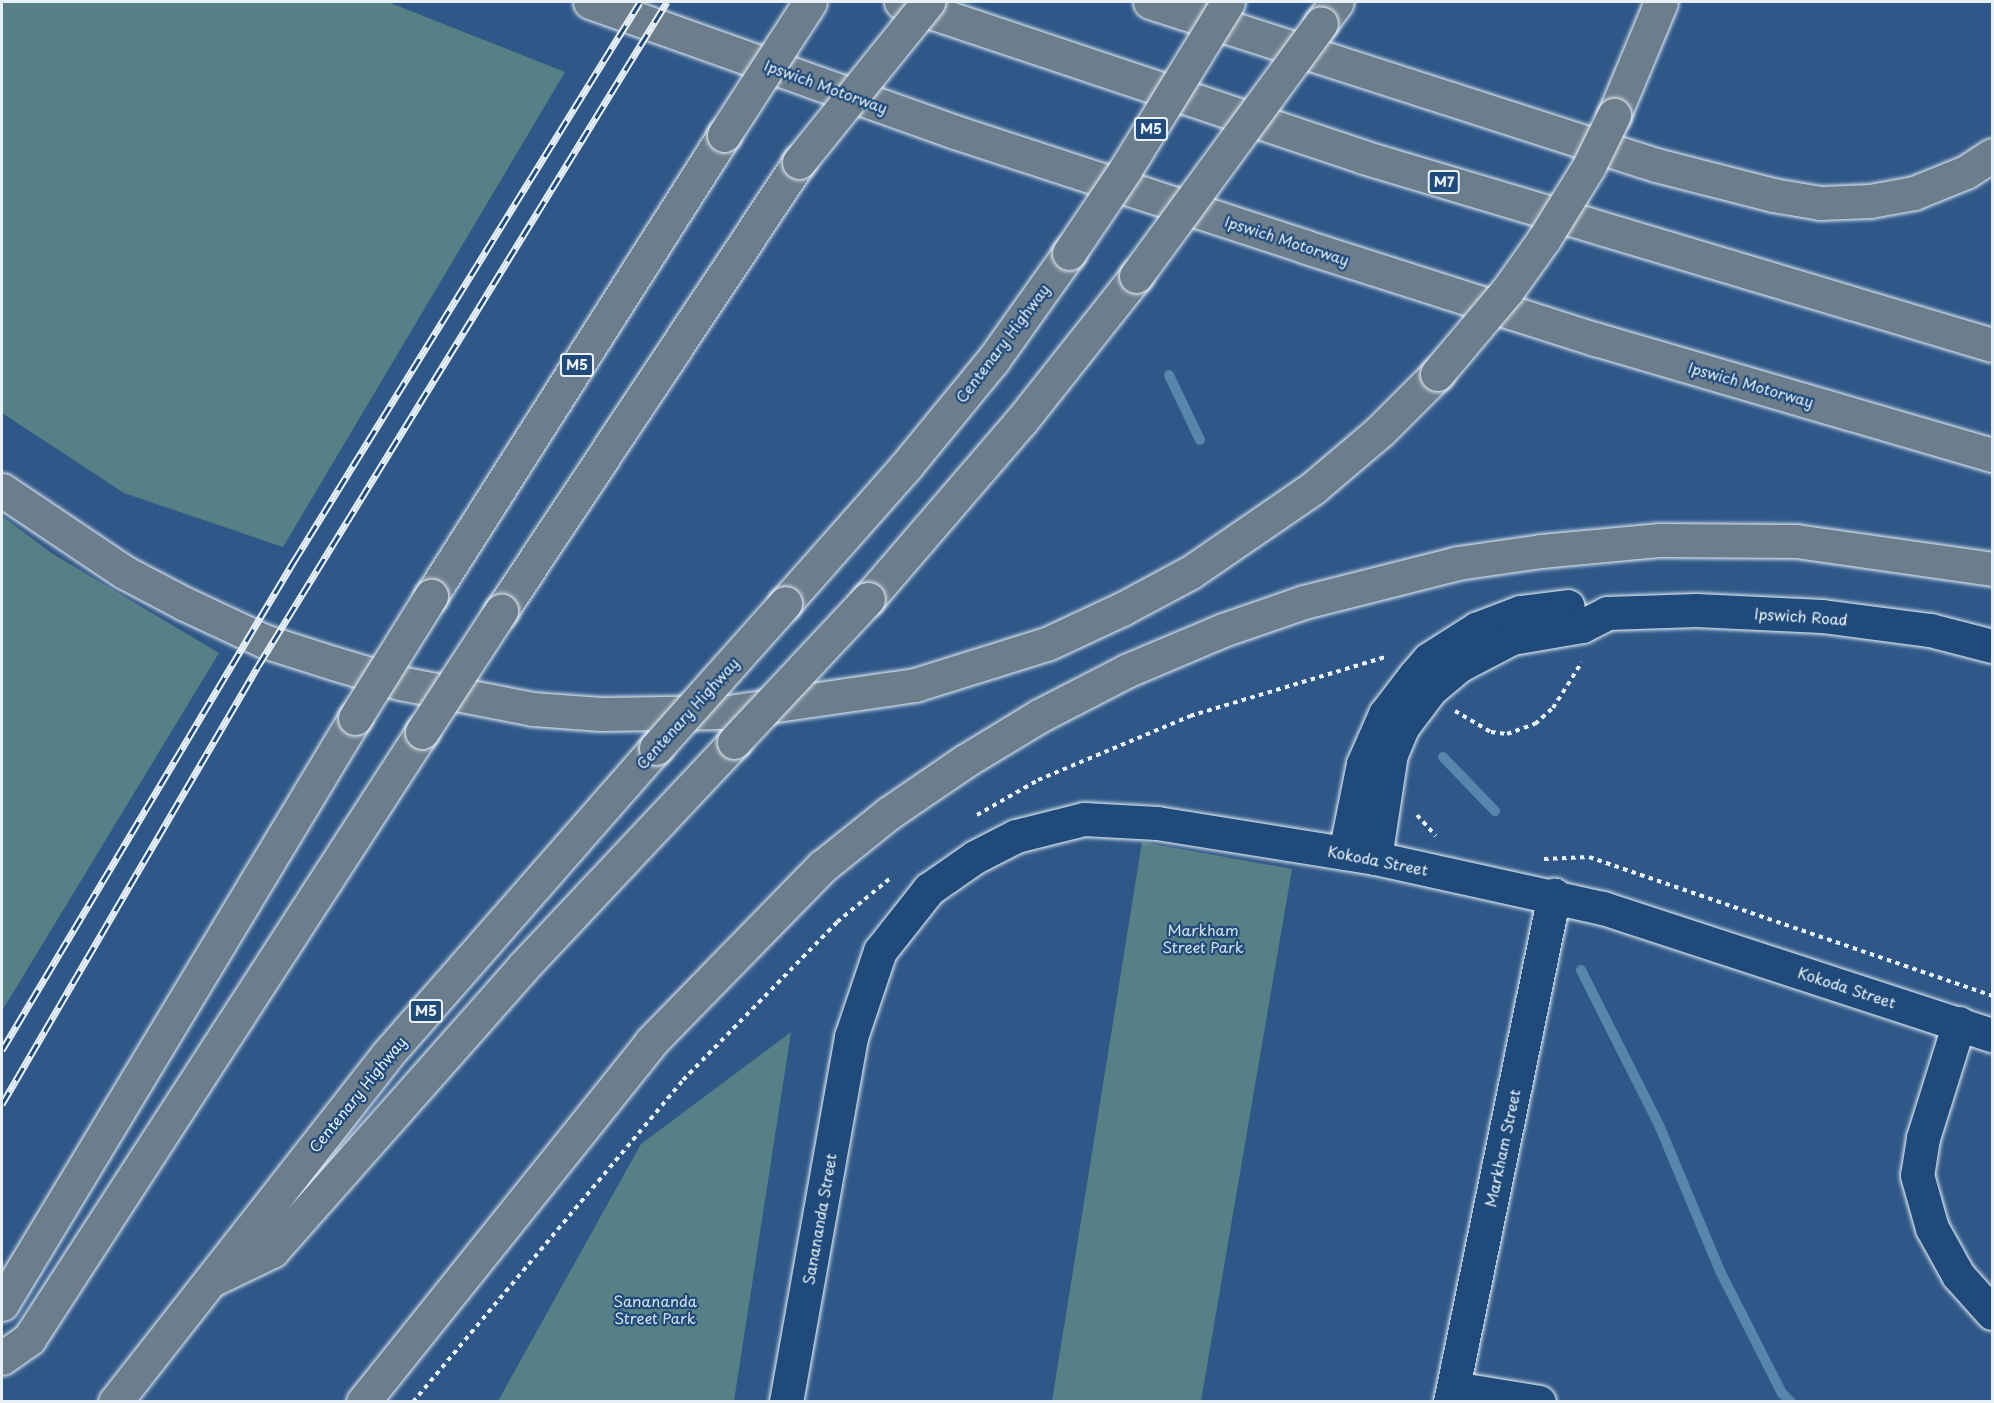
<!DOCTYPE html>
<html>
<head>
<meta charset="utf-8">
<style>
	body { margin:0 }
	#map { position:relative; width:1994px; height:1403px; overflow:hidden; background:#2f5787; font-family:"Playpen Sans",sans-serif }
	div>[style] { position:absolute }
	.green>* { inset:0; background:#578086 }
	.stream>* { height:10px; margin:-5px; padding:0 5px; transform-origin:5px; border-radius:5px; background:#5785ab }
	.path>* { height:4px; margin-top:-2px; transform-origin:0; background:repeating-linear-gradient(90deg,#e8f1f8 0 4.5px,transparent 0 9px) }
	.roads { filter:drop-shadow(0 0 2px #e8f1f8) drop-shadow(0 0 2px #e8f1f8) }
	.minor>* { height:33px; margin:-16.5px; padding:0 16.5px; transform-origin:16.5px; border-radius:16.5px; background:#1f4a7a }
	.highway>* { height:33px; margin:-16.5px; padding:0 16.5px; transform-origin:16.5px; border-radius:16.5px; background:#6c7d8c }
	.rail>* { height:7px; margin-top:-3.5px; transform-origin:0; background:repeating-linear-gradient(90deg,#1f4a7a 0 14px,#e8f1f8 0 28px); box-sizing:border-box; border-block:2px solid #e8f1f8 }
	.bridges { filter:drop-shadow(0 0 2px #e8f1f8) drop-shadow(0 0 2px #e8f1f8) }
	.highway-bridge>* { height:33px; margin:-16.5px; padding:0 16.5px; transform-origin:16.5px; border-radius:16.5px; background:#6c7d8c }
	span { translate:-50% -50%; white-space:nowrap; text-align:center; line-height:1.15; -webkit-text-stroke:4.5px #1f4a7a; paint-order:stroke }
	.shield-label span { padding:2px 4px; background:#1f4a7a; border:2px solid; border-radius:4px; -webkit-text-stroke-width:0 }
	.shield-label { font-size:14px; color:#e8f1f8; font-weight:700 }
	.street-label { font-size:15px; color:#e8f1f8 }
	.park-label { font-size:15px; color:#d2e0e7 }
	.frame { position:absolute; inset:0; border:3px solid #e8f1f8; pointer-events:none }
</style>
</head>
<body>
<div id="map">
	<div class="green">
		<div style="clip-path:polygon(2px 2px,388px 2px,565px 72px,283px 547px,124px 493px,2px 413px)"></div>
		<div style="clip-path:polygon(2px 516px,53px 554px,219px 653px,2px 1011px)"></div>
		<div style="clip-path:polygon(1142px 842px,1292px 869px,1201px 1401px,1052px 1401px)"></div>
		<div style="clip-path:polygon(791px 1032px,734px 1401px,498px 1401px,641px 1144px)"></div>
	</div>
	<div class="stream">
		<div style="left:1169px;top:375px;width:72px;rotate:64.5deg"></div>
		<div style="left:1443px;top:757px;width:75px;rotate:46.1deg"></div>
		<div style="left:1581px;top:970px;width:174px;rotate:63.3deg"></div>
		<div style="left:1659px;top:1125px;width:160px;rotate:67.3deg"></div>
		<div style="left:1721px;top:1273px;width:135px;rotate:63.1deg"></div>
		<div style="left:1782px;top:1393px;width:13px;rotate:45deg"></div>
	</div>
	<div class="path">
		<div style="left:1455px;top:711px;width:42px;rotate:30.3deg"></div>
		<div style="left:1491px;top:732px;width:16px;rotate:7deg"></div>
		<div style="left:1507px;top:734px;width:30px;rotate:-20deg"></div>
		<div style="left:1535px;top:724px;width:24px;rotate:-42deg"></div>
		<div style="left:1553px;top:708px;width:54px;rotate:-57.8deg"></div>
		<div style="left:977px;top:815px;width:70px;rotate:-29.8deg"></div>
		<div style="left:1038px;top:780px;width:165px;rotate:-22.8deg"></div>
		<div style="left:1190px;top:716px;width:204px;rotate:-16.8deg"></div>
		<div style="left:1417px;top:815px;width:28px;rotate:48deg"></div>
		<div style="left:1544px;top:859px;width:45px;rotate:-2.5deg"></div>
		<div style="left:1589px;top:857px;width:426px;rotate:19deg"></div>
		<div style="left:413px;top:1402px;width:420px;rotate:-50deg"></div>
		<div style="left:683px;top:1080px;width:221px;rotate:-45.7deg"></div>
		<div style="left:837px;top:922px;width:72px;rotate:-39.4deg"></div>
	</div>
	<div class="roads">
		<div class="minor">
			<div style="left:1345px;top:853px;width:91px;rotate:-78.6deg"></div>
			<div style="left:1363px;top:764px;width:55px;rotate:-66.3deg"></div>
			<div style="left:1385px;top:714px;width:49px;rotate:-52.4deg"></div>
			<div style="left:1415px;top:675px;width:21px;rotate:-49deg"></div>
			<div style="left:1429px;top:659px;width:56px;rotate:-32.6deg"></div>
			<div style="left:1476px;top:629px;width:47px;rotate:-21.1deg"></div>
			<div style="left:1520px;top:612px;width:48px;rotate:-7.1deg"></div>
			<div style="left:1375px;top:858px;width:105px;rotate:-81.3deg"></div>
			<div style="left:1391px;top:754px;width:30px;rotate:-67deg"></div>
			<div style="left:1403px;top:726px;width:46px;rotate:-52.9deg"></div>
			<div style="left:1431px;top:689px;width:35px;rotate:-40deg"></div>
			<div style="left:1458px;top:666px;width:61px;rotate:-27.4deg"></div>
			<div style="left:1512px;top:638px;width:71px;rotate:-9.7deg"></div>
			<div style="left:1582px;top:626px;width:28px;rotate:-27deg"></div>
			<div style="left:1607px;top:613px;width:89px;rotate:-1.9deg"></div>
			<div style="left:1696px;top:610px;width:126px;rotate:2.7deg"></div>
			<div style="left:1822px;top:616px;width:109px;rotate:7.4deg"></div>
			<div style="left:1930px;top:630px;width:64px;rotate:14.5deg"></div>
			<div style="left:1959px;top:1023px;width:121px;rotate:107.4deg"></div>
			<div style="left:1923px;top:1138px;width:37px;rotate:99deg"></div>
			<div style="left:1917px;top:1175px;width:55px;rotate:74.2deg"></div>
			<div style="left:1932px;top:1228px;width:54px;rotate:61deg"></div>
			<div style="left:1958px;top:1275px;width:51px;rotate:48.2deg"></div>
			<div style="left:1453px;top:1388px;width:87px;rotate:9.2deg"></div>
			<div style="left:786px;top:1402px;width:371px;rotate:-79.9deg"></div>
			<div style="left:851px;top:1037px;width:91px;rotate:-71.4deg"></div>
			<div style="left:880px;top:951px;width:79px;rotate:-51.7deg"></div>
			<div style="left:929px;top:889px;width:56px;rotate:-34.8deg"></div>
			<div style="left:975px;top:857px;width:46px;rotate:-27.1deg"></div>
			<div style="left:1016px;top:836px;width:70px;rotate:-14deg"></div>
			<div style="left:1084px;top:819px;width:73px;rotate:3.1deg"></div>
			<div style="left:1157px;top:823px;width:221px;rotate:9.1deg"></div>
			<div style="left:1375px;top:858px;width:233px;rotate:12.4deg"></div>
			<div style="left:1603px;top:908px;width:409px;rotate:18.1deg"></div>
			<div style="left:1450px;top:1402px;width:518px;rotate:-78.41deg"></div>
		</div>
		<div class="highway">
			<div style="left:590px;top:2px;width:387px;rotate:19.6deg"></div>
			<div style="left:955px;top:132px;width:369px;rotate:18.1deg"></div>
			<div style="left:1306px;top:247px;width:303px;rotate:17.7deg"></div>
			<div style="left:1595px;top:339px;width:414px;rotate:16.3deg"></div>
			<div style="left:901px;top:2px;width:487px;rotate:18.5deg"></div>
			<div style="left:1363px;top:157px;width:656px;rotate:16.64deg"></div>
			<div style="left:1150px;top:2px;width:532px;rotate:17.86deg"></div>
			<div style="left:1656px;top:165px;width:121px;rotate:14.4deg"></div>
			<div style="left:1773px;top:195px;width:48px;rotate:9.7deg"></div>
			<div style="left:1820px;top:203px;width:50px;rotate:-2.3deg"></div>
			<div style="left:1870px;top:201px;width:45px;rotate:-10.3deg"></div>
			<div style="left:1914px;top:193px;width:56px;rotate:-22deg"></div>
			<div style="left:1966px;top:172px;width:31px;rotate:-33deg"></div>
			<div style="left:1321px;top:23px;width:26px;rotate:-53deg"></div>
			<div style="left:1614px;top:115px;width:122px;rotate:-67.4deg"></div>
			<div style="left:2px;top:490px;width:147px;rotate:33.9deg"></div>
			<div style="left:124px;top:572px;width:69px;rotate:27.7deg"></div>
			<div style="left:185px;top:604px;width:87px;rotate:25.1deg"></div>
			<div style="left:264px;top:641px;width:72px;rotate:17.7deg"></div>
			<div style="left:333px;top:663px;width:70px;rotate:16.6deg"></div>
			<div style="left:400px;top:683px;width:136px;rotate:11.1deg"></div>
			<div style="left:533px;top:709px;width:68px;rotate:4.2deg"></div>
			<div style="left:601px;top:714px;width:127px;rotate:-0.9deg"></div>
			<div style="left:728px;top:712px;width:189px;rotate:-8.2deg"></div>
			<div style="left:915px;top:685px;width:140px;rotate:-17.4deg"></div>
			<div style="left:1049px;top:643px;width:81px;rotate:-25deg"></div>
			<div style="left:1122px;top:609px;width:78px;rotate:-28.2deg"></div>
			<div style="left:1191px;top:572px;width:148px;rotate:-34.5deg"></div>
			<div style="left:1313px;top:488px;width:88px;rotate:-40.4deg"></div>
			<div style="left:1380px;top:431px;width:81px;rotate:-45deg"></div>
			<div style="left:431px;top:596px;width:546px;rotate:-57.56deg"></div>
			<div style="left:868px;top:599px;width:236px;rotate:-49.3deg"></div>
			<div style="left:1022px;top:420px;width:184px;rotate:-51.6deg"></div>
			<div style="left:785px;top:603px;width:184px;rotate:-48.5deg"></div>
			<div style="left:907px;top:465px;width:136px;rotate:-50.7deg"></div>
			<div style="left:993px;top:360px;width:131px;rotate:-54.6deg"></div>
			<div style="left:501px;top:611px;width:539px;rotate:-56.43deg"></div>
			<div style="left:216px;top:1278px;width:62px;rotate:-25.7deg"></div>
			<div style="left:272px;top:1251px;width:380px;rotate:-48.5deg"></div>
			<div style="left:524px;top:966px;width:307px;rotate:-46.8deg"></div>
			<div style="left:2px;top:1304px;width:684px;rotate:-58.94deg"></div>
			<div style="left:2px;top:1358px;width:33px;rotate:-35deg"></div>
			<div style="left:29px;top:1339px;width:723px;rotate:-57.08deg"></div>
			<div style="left:115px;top:1402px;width:439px;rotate:-51.9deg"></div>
			<div style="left:386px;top:1056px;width:410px;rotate:-48.8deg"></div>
			<div style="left:363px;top:1402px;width:461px;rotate:-51.3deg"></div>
			<div style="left:651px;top:1042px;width:246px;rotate:-45.7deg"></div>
			<div style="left:823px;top:866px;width:85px;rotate:-38.8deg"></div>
			<div style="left:889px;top:813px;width:92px;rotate:-34.4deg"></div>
			<div style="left:965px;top:761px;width:87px;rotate:-31.3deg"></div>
			<div style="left:1039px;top:716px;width:98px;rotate:-27.3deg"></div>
			<div style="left:1126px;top:671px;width:105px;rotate:-22.9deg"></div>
			<div style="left:1223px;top:630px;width:86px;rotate:-19.1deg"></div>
			<div style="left:1304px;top:602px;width:159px;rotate:-14.2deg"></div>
			<div style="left:1458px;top:563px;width:84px;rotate:-8.2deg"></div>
			<div style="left:1541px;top:551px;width:120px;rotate:-5.3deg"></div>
			<div style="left:1660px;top:540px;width:136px;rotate:0.4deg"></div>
			<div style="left:1796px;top:541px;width:198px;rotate:8.1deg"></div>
		</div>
	</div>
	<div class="rail">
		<div style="left:2px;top:1050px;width:570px;rotate:-59.16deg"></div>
		<div style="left:294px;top:561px;width:657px;rotate:-58.24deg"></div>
		<div style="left:2px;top:1104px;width:507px;rotate:-59.69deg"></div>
		<div style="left:258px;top:666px;width:780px;rotate:-58.37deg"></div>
	</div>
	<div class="bridges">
		<div class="highway-bridge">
			<div style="left:724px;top:135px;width:158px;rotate:-57.1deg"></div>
			<div style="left:799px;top:162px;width:206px;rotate:-51.1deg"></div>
			<div style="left:1069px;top:253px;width:100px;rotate:-56deg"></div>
			<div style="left:1125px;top:170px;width:197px;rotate:-58.5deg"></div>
			<div style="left:1136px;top:276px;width:313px;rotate:-53.8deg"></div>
			<div style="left:1437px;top:374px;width:109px;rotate:-49.9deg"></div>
			<div style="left:1507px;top:291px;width:64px;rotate:-54.6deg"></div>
			<div style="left:1544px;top:239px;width:86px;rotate:-58.3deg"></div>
			<div style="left:1589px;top:166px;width:57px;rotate:-63.9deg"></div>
			<div style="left:355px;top:718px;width:144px;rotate:-58.1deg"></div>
			<div style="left:422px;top:732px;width:145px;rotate:-56.9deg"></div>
			<div style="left:734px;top:742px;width:196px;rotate:-46.9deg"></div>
			<div style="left:656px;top:748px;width:194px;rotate:-48.3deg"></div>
		</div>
	</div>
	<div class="shield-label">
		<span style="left:1151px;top:129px">M5</span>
		<span style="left:1444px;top:182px">M7</span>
		<span style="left:577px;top:365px">M5</span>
		<span style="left:426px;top:1011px">M5</span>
	</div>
	<div class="street-label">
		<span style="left:826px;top:86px;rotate:20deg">Ipswich Motorway</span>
		<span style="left:1287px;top:240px;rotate:18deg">Ipswich Motorway</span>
		<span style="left:1002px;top:343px;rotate:-53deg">Centenary Highway</span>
		<span style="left:1751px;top:384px;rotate:16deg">Ipswich Motorway</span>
		<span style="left:1801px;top:616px;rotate:4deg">Ipswich Road</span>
		<span style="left:687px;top:713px;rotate:-48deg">Centenary Highway</span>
		<span style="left:1378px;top:860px;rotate:11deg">Kokoda Street</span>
		<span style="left:1847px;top:987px;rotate:18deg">Kokoda Street</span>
		<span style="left:357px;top:1094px;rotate:-51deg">Centenary Highway</span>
		<span style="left:1502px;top:1148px;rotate:-78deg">Markham Street</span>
		<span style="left:819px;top:1219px;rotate:-80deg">Sanananda Street</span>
	</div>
	<div class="park-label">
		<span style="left:1203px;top:938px">Markham<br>Street Park</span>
		<span style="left:655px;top:1309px">Sanananda<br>Street Park</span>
	</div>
	<div class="frame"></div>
</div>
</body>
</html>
